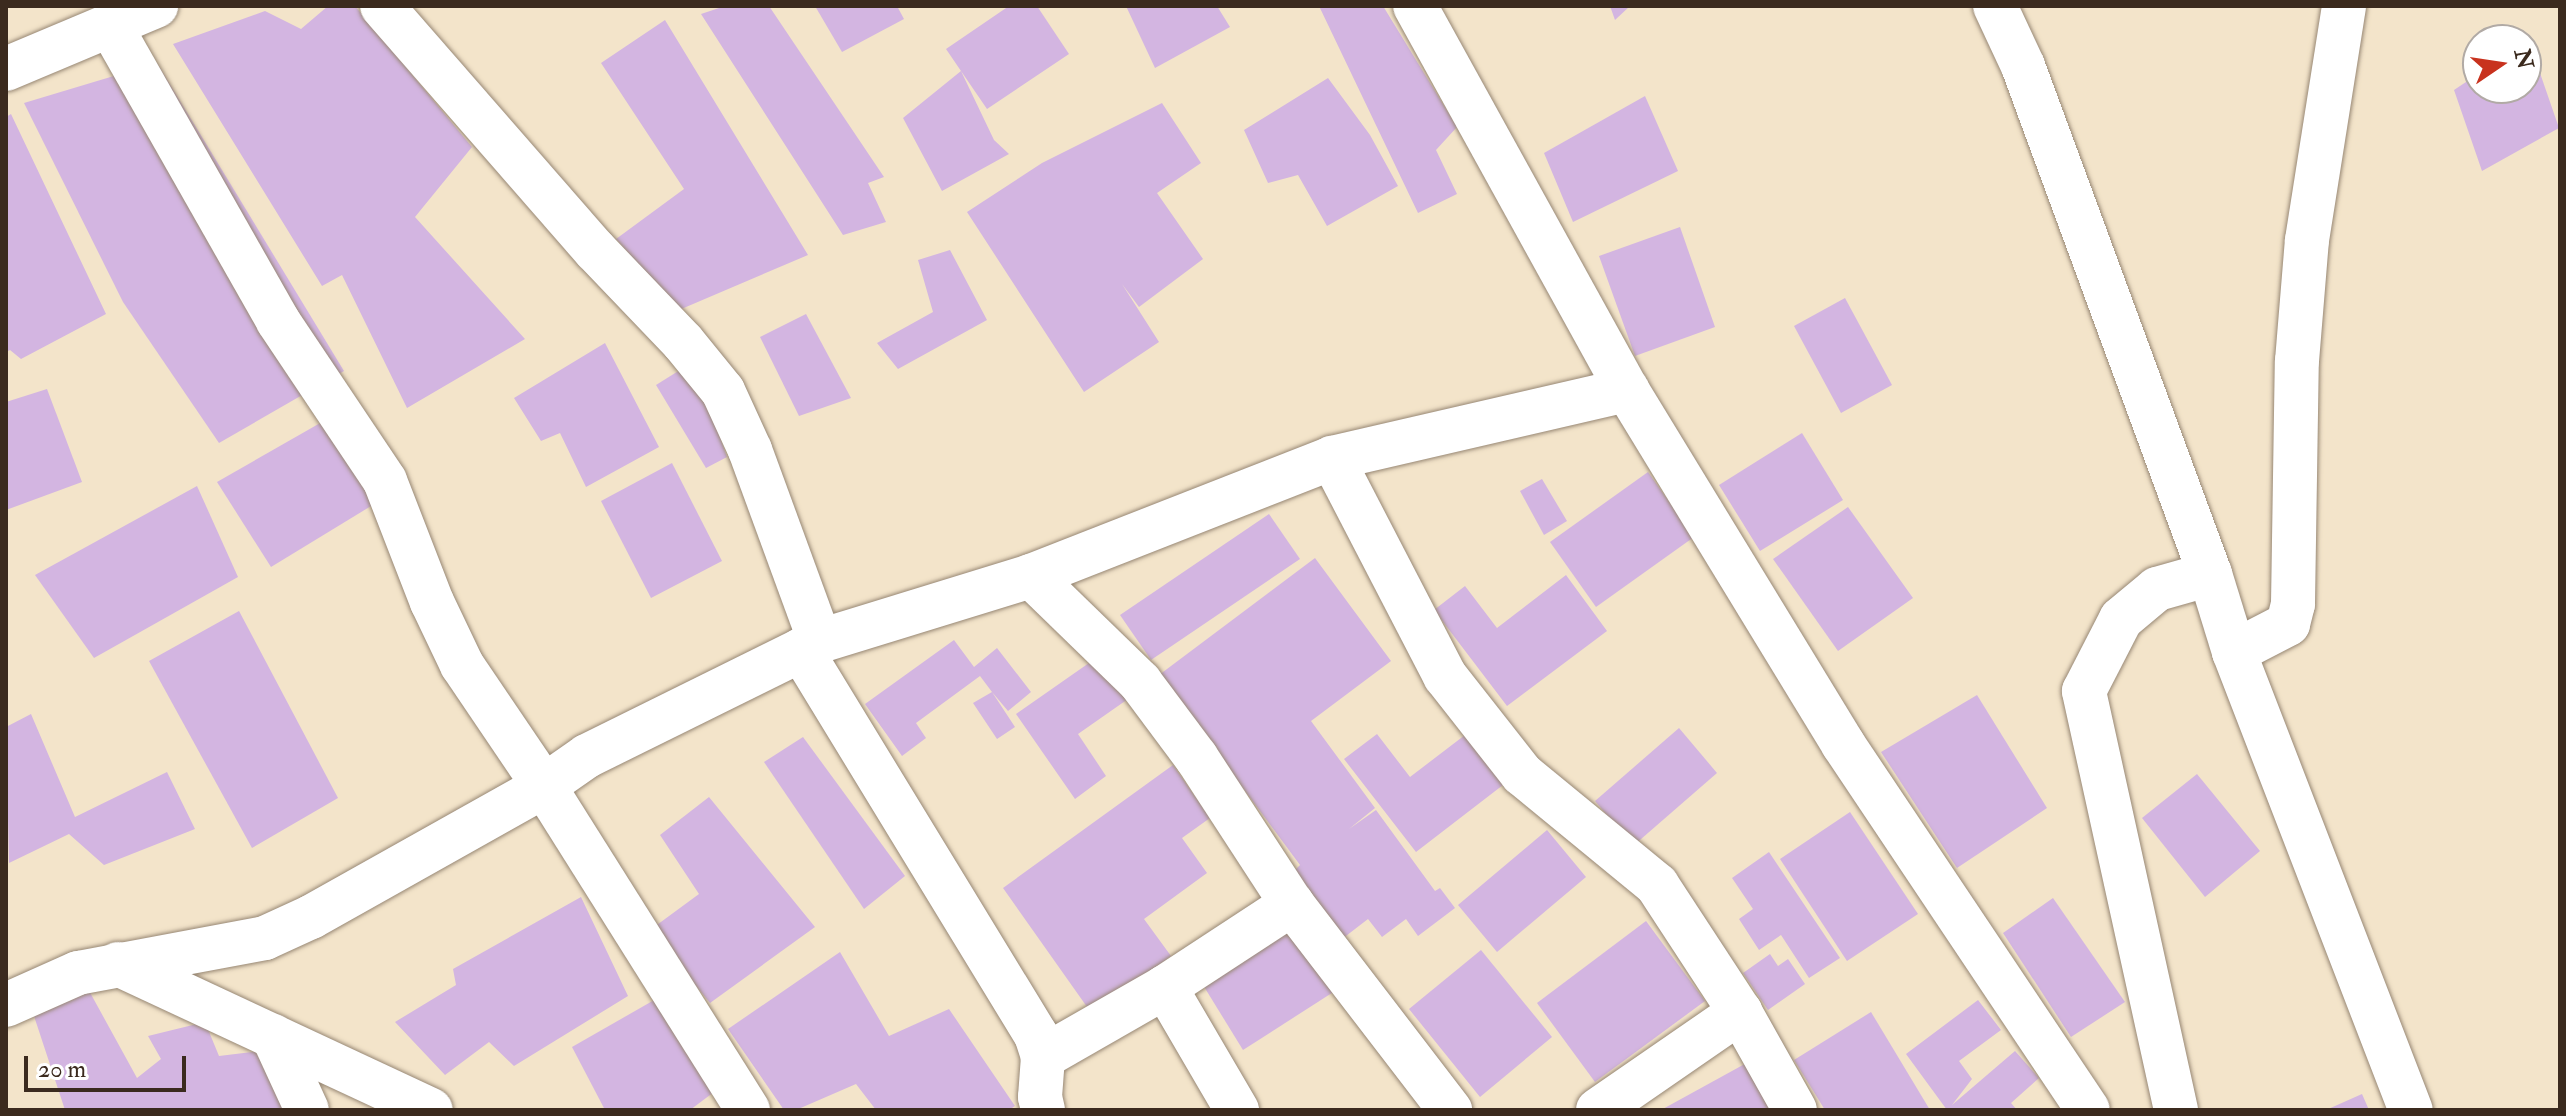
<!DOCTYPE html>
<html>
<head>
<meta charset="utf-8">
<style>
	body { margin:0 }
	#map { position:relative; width:2566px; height:1116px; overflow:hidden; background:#f3e4ca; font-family:"IM FELL Double Pica",serif }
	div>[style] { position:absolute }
	.building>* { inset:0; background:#d3b5e1 }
	.roads { filter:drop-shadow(0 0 2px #978774) drop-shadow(0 0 2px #978774) }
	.street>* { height:44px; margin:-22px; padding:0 22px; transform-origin:22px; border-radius:22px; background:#fff }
	.secondary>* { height:44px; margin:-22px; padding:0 22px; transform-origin:22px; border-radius:22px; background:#fff }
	span { translate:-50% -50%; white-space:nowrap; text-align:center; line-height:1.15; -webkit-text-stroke:7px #fff; paint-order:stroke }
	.frame { position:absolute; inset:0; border:8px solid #3b2a1e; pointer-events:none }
	.north { position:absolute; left:2462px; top:24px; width:80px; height:80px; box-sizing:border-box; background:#fff; border:2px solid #b1aaa5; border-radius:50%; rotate:77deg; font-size:22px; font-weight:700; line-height:32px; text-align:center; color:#3b2a1e }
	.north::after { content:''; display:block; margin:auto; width:28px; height:36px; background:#c8321e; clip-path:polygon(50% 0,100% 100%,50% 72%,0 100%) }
	.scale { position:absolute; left:24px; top:1056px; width:162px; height:36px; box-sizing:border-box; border:4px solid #3b2a1e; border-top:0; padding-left:10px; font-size:24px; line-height:28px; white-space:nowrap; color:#3b2a1e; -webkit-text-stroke:6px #fff; paint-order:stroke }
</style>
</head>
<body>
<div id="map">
	<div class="building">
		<div style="clip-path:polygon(328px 6px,355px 6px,472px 147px,415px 217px,525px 339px,407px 408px,342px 275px,322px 286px,173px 44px,265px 11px,301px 29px)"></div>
		<div style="clip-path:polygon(725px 6px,769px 6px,884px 177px,868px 183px,886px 222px,843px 235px,701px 14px)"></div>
		<div style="clip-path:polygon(815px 6px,897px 6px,904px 19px,842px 52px)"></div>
		<div style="clip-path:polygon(1009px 6px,1037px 6px,1069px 54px,987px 109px,961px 71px,994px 140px,1009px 154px,942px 191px,903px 118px,961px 71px,946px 49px)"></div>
		<div style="clip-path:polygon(1126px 6px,1217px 6px,1230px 27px,1155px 68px)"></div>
		<div style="clip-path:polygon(1319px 6px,1383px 6px,1457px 127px,1436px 150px,1457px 194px,1418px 213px)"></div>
		<div style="clip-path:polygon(1610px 6px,1630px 6px,1615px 20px)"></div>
		<div style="clip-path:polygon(665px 20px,808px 255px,679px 310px,616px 239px,684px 189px,601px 63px)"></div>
		<div style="clip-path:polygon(157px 63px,344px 371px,219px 443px,123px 302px,24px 103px)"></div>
		<div style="clip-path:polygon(2540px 73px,2559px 128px,2482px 171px,2454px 90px,2478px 74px,2478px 88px,2526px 88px,2526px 80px)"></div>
		<div style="clip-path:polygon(1328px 78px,1370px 135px,1398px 186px,1327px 226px,1298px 175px,1268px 183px,1244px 130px)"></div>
		<div style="clip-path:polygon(1645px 96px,1678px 171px,1573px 222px,1544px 153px)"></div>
		<div style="clip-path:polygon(1162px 103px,1201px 163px,1157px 193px,1203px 259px,1139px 307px,1122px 284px,1159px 342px,1084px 392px,967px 212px,1042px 163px)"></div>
		<div style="clip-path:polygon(11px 114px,106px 314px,21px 359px,10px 350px,6px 352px,6px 117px)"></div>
		<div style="clip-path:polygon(1680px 227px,1715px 327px,1635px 356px,1599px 256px)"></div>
		<div style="clip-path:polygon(950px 250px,987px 320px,898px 369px,877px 343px,933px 312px,918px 260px)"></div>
		<div style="clip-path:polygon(1845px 298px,1892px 385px,1841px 413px,1794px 326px)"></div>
		<div style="clip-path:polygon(806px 314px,851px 398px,799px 416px,760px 337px)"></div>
		<div style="clip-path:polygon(605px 343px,659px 447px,586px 487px,560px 433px,541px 441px,514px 398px)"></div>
		<div style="clip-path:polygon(680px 370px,709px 406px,727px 457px,706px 468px,656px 385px)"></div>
		<div style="clip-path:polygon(47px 389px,82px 482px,6px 510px,6px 402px)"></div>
		<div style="clip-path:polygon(336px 414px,376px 503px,271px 567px,217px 482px)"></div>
		<div style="clip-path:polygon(1802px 433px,1843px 500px,1760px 551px,1719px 485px)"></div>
		<div style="clip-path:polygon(672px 463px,722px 561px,651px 598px,601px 501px)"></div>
		<div style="clip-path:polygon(1648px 472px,1694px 537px,1596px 607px,1550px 542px)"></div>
		<div style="clip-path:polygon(1542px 479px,1567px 521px,1544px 535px,1520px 491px)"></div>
		<div style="clip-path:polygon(197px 486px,238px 577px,94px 658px,35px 575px)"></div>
		<div style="clip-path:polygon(1848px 507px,1913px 598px,1838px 651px,1773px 559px)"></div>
		<div style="clip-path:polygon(1269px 514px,1300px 559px,1151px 660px,1120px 615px)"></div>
		<div style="clip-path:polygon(1315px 558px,1391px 661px,1311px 721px,1375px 808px,1349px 829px,1376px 810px,1435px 891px,1440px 888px,1455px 908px,1418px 936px,1406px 919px,1382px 937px,1368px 919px,1342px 939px,1293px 872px,1300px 865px,1159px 675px)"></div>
		<div style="clip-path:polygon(1566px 575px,1607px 631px,1507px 706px,1434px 610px,1465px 586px,1497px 628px)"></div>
		<div style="clip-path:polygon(239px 611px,338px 798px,252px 848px,149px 661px)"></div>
		<div style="clip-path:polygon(954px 640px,974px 667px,997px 648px,1031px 692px,1008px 711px,992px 692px,1015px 727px,997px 739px,973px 703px,992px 692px,980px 676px,916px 723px,926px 738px,902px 756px,865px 704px)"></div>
		<div style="clip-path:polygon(1099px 656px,1128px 699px,1078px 734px,1106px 776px,1075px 799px,1016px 714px)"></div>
		<div style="clip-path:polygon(1977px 695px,2047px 808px,1957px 868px,1881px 752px)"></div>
		<div style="clip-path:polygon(31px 714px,75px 817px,167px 772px,195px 829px,104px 865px,69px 834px,9px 863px,6px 727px)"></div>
		<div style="clip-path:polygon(1679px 728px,1717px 773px,1633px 846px,1595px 801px)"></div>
		<div style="clip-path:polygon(1377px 734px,1410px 777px,1465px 735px,1503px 785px,1416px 852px,1344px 759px)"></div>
		<div style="clip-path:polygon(803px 737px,905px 876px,864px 909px,764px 762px)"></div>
		<div style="clip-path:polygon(1173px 765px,1210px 818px,1182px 838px,1207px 873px,1144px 919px,1171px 956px,1092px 1014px,1003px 888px)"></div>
		<div style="clip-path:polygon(2197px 774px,2260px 851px,2205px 897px,2142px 818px)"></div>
		<div style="clip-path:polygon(709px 797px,815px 927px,710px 1003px,650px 930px,699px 894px,660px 835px)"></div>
		<div style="clip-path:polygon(1850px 812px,1918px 914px,1847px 961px,1780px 859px)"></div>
		<div style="clip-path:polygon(1547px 830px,1586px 877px,1497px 952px,1458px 905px)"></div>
		<div style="clip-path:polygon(1769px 852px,1840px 958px,1809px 978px,1781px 935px,1759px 950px,1739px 919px,1753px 909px,1732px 878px)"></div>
		<div style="clip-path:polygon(581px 897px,628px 996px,514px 1066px,489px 1042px,445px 1075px,395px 1022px,456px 985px,453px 969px)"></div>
		<div style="clip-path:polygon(2053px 898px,2125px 1002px,2071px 1037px,2003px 933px)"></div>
		<div style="clip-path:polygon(1646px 921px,1705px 1001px,1595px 1082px,1537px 1003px)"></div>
		<div style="clip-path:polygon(1294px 927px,1335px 991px,1243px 1050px,1203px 985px)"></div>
		<div style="clip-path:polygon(1481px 950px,1552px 1037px,1480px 1097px,1409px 1009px)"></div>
		<div style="clip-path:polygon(840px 952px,889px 1036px,949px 1009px,1015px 1106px,1009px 1110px,876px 1110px,856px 1084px,796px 1110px,784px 1110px,728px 1029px)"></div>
		<div style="clip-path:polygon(1770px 954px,1778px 966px,1788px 959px,1805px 984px,1768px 1010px,1743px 973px)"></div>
		<div style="clip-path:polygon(87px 987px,137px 1078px,161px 1059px,148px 1036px,205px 1022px,219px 1056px,261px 1051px,287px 1110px,65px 1110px,33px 1013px)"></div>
		<div style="clip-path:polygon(656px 999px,714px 1092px,690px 1110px,605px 1110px,572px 1047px)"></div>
		<div style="clip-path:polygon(1978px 1000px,2001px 1030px,1959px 1061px,1972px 1079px,1952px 1105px,2015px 1051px,2039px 1078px,2011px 1103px,2017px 1110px,1947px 1110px,1906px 1054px)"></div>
		<div style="clip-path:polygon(1871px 1012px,1930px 1110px,1825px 1110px,1794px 1060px)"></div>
		<div style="clip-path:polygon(1752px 1060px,1779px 1110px,1661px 1110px)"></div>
		<div style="clip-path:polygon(2362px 1094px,2369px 1110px,2326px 1110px)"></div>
	</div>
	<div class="roads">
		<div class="street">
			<div style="left:382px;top:6px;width:324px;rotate:48.9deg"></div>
			<div style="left:595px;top:250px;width:127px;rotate:46.3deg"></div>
			<div style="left:683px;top:342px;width:63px;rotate:50.8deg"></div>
			<div style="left:723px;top:391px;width:65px;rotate:65.4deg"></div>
			<div style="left:750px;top:450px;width:203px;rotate:69.9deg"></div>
			<div style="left:1415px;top:6px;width:439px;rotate:61.1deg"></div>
			<div style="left:1627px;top:390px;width:415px;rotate:58.6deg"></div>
			<div style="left:1843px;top:744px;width:440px;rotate:56.2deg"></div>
			<div style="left:1995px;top:6px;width:66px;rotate:65deg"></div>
			<div style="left:2023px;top:66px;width:541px;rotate:69.79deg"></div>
			<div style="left:2210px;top:574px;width:82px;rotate:72.9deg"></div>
			<div style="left:2234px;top:652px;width:491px;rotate:68.9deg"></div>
			<div style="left:110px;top:25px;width:340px;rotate:60.4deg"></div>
			<div style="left:278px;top:321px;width:192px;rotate:56.2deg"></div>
			<div style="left:385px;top:481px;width:130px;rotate:68.8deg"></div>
			<div style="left:432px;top:602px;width:70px;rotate:64.5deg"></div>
			<div style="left:462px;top:665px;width:146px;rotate:55.9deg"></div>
			<div style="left:544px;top:786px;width:383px;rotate:57.8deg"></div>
			<div style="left:1332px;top:458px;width:246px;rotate:62.6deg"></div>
			<div style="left:1445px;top:676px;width:125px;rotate:51.8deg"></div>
			<div style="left:1522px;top:774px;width:175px;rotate:39.4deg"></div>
			<div style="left:1657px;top:885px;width:152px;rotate:56.8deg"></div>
			<div style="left:1740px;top:1012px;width:112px;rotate:60.7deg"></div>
			<div style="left:1031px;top:576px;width:152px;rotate:44.2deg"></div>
			<div style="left:1140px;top:682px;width:94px;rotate:53.3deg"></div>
			<div style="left:1196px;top:757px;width:176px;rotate:56.9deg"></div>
			<div style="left:1292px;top:904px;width:260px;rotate:52.5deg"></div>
			<div style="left:801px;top:650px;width:451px;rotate:58.6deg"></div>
			<div style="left:1036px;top:1035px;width:23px;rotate:72deg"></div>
			<div style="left:1043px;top:1057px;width:40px;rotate:94.3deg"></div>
			<div style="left:1040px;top:1097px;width:13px;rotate:77deg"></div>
			<div style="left:2234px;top:652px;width:61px;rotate:-27.4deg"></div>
			<div style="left:2288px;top:624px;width:21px;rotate:-76deg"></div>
			<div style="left:2293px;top:604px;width:243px;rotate:-89.1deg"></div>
			<div style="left:2297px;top:361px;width:121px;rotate:-85.3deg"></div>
			<div style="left:2307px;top:240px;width:237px;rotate:-81deg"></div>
			<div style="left:118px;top:964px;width:345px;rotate:25deg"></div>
			<div style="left:1165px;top:987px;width:143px;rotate:59.7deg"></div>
			<div style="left:6px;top:1005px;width:79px;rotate:-24deg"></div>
			<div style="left:78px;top:973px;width:190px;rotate:-10.6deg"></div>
			<div style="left:265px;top:938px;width:51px;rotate:-24.5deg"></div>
			<div style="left:311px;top:917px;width:267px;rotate:-29.3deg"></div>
			<div style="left:544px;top:786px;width:52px;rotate:-34.9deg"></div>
			<div style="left:587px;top:756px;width:260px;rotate:-26.3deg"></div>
			<div style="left:820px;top:641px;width:221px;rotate:-17.1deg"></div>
			<div style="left:1031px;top:576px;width:323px;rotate:-21.4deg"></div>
			<div style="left:1332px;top:458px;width:303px;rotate:-13deg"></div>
			<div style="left:273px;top:1036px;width:81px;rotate:65.3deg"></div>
			<div style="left:1043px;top:1057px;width:141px;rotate:-29.8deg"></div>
			<div style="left:1165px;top:987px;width:152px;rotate:-33.2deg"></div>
			<div style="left:1598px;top:1110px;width:173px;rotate:-34.6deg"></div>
			<div style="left:2176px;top:1110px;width:429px;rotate:-102.4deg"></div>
			<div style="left:2084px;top:691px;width:81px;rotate:-62.8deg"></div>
			<div style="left:2121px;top:619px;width:47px;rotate:-39.8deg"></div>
			<div style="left:2157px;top:589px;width:55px;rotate:-15.8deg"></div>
		</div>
		<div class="secondary">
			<div style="left:6px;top:69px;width:163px;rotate:-22.8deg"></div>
		</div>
	</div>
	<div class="frame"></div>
	<div class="north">N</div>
	<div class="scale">20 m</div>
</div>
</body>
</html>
